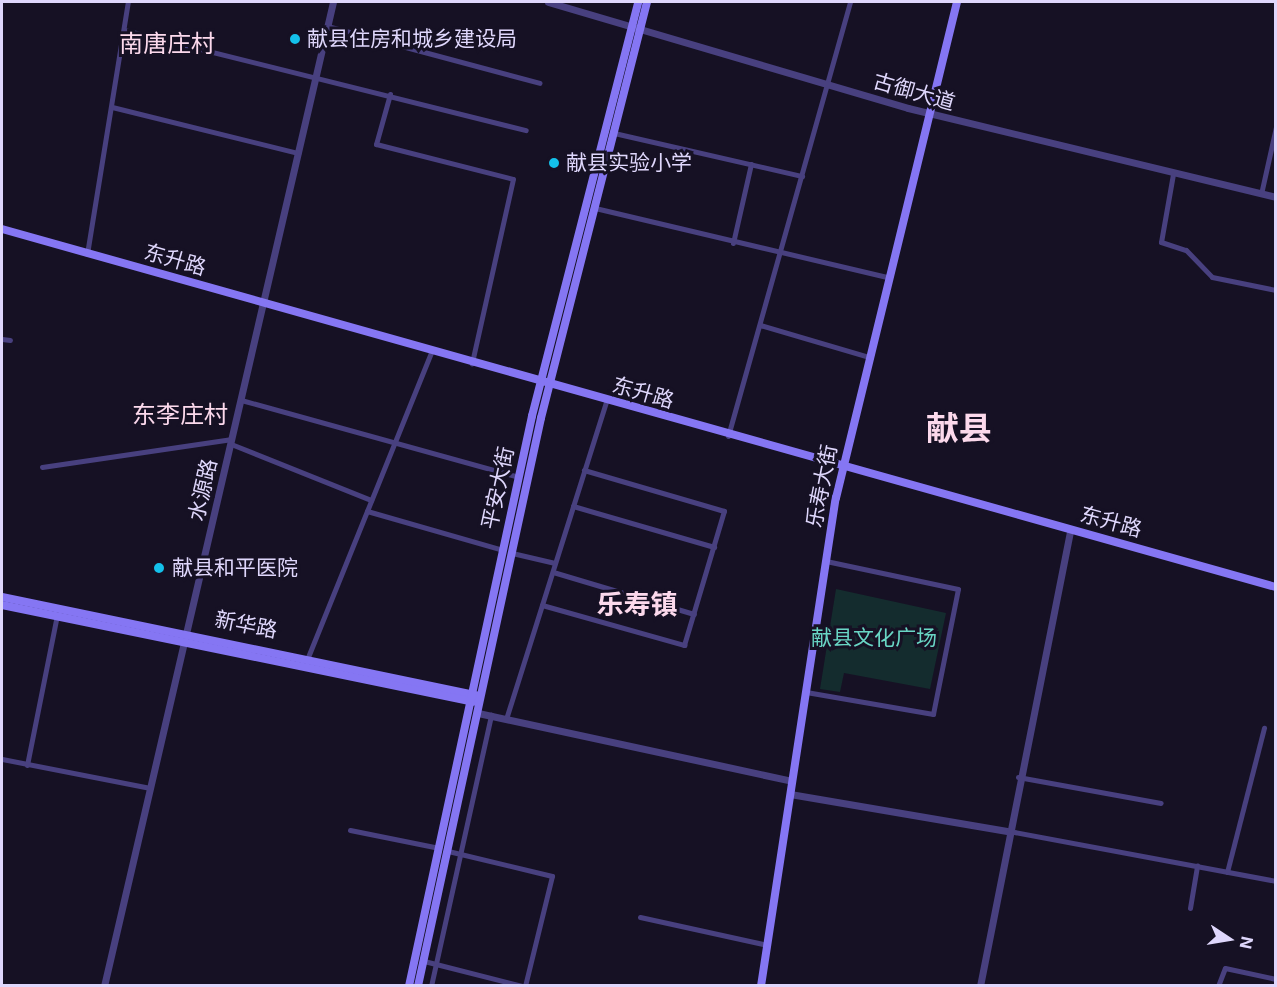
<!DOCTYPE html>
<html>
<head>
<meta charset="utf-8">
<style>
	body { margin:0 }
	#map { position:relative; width:1277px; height:987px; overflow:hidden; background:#161124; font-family:Inter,"Noto Sans SC",sans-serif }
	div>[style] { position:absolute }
	.green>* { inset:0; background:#142c2e }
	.minor>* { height:5px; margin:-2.5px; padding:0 2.5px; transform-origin:2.5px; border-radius:2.5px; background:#48407f }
	.tertiary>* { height:7px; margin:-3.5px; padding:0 3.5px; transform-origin:3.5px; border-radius:3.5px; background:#48407f }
	.secondary>* { height:8px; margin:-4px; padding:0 4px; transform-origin:4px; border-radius:4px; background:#8576f3 }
	.dots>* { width:16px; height:16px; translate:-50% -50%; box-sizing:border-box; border:3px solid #161124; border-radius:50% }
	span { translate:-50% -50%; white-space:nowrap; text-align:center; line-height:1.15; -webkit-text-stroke:6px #161124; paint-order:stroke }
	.poi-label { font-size:21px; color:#dfd7fc }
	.left { translate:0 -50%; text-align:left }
	.street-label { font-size:21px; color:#dfd7fc }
	.park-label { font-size:21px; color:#69d6c5 }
	.quarter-label { font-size:24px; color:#fcd9ec }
	.district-label { font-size:27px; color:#fcd9ec; font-weight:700 }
	.town-label { font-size:33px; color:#fcd9ec; font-weight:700 }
	.frame { position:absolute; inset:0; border:3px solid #dfd7fc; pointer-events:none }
	.north { position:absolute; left:1199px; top:909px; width:60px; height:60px; -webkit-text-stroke:4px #161124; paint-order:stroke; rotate:102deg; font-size:16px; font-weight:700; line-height:24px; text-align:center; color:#dfd7fc }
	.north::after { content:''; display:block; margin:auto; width:21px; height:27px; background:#dfd7fc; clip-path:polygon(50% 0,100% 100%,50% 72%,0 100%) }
</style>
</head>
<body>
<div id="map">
	<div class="green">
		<div style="clip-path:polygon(836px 589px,946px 613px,930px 689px,844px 673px,840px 692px,820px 689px)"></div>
	</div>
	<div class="minor">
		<div style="left:327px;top:26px;width:220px;rotate:15deg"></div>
		<div style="left:124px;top:30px;width:414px;rotate:14deg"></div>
		<div style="left:390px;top:94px;width:52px;rotate:105.6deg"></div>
		<div style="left:376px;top:144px;width:141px;rotate:14.3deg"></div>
		<div style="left:513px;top:179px;width:189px;rotate:102.6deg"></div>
		<div style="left:112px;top:107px;width:192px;rotate:13.9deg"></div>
		<div style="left:614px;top:133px;width:193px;rotate:12.9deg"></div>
		<div style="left:1173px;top:174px;width:69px;rotate:100deg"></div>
		<div style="left:1161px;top:242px;width:26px;rotate:18deg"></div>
		<div style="left:1186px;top:250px;width:37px;rotate:46deg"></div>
		<div style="left:1212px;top:277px;width:65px;rotate:11.5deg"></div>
		<div style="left:1261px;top:194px;width:69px;rotate:-77.4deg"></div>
		<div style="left:595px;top:208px;width:301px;rotate:13.3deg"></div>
		<div style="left:733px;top:243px;width:81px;rotate:-77.2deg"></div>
		<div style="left:87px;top:254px;width:255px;rotate:-80.8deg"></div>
		<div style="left:760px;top:325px;width:114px;rotate:16.4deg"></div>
		<div style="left:2px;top:339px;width:8px;rotate:7deg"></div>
		<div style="left:241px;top:400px;width:288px;rotate:15.5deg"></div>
		<div style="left:728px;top:436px;width:451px;rotate:-74.3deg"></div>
		<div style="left:231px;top:444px;width:151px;rotate:21.8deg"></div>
		<div style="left:42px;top:467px;width:192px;rotate:-8.4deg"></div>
		<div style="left:573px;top:506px;width:147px;rotate:16.2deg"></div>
		<div style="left:367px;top:511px;width:141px;rotate:16deg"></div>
		<div style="left:512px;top:553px;width:44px;rotate:13.1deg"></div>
		<div style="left:553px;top:572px;width:147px;rotate:16.6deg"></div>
		<div style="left:542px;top:605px;width:148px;rotate:15.7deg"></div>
		<div style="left:684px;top:645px;width:140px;rotate:-73.4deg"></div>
		<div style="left:724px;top:511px;width:146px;rotate:-163.7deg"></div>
		<div style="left:308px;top:657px;width:329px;rotate:-68deg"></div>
		<div style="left:806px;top:692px;width:129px;rotate:9.8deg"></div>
		<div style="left:933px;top:714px;width:127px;rotate:-78.7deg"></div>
		<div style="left:958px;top:589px;width:135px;rotate:-168deg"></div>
		<div style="left:506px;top:719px;width:333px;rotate:-72.5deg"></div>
		<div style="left:2px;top:759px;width:151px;rotate:11.1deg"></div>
		<div style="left:27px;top:765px;width:153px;rotate:-78.7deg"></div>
		<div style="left:1018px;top:777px;width:145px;rotate:10.3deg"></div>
		<div style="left:350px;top:830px;width:91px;rotate:11.4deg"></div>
		<div style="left:1009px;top:831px;width:272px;rotate:10.6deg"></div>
		<div style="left:448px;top:851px;width:107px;rotate:13.5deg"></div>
		<div style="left:552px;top:876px;width:113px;rotate:103.8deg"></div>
		<div style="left:1227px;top:872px;width:149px;rotate:-75.6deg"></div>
		<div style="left:1190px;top:908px;width:43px;rotate:-80.5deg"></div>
		<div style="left:640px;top:917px;width:130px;rotate:12.4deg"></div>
		<div style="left:424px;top:961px;width:101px;rotate:14.3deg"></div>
		<div style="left:431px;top:986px;width:278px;rotate:-77.5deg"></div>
		<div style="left:1218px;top:986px;width:19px;rotate:-69deg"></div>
		<div style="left:1225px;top:968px;width:52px;rotate:12.2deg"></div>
	</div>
	<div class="tertiary">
		<div style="left:548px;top:2px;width:375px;rotate:16.4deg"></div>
		<div style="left:908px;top:108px;width:379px;rotate:13.6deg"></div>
		<div style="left:478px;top:713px;width:321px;rotate:12.2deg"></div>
		<div style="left:790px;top:794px;width:220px;rotate:9.7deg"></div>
		<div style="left:104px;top:986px;width:1010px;rotate:-76.9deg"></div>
		<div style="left:980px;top:986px;width:465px;rotate:-78.8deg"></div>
	</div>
	<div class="secondary">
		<div style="left:2px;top:229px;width:1323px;rotate:15.7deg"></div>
		<div style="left:2px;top:597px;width:485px;rotate:11.7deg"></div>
		<div style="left:2px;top:605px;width:481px;rotate:11.6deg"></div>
		<div style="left:409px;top:986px;width:583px;rotate:-77.82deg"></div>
		<div style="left:532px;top:416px;width:427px;rotate:-75.6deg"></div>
		<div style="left:418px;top:986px;width:581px;rotate:-77.78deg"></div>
		<div style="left:541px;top:418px;width:429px;rotate:-75.7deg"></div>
		<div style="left:761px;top:986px;width:494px;rotate:-81.3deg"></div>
		<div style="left:836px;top:498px;width:511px;rotate:-76.29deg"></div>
	</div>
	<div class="dots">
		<div style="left:295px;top:39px;background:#14c1eb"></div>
		<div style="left:554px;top:163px;background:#14c1eb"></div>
		<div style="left:159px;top:568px;background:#14c1eb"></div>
	</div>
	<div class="poi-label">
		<span class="left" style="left:307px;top:39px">献县住房和城乡建设局</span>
		<span class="left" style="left:566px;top:163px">献县实验小学</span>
		<span class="left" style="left:172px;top:568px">献县和平医院</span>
	</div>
	<div class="street-label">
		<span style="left:914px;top:92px;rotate:16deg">古御大道</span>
		<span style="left:175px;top:260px;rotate:16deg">东升路</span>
		<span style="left:643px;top:393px;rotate:16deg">东升路</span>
		<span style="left:822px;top:486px;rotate:-79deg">乐寿大街</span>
		<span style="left:498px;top:488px;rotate:-78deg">平安大街</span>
		<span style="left:203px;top:490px;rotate:-77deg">水源路</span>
		<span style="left:1111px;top:522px;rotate:15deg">东升路</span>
		<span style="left:246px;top:625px;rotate:11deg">新华路</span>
	</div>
	<div class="park-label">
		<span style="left:874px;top:638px">献县文化广场</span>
	</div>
	<div class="quarter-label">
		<span style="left:167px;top:44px">南唐庄村</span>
		<span style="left:180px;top:415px">东李庄村</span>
	</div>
	<div class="district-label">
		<span style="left:637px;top:605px">乐寿镇</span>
	</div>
	<div class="town-label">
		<span style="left:959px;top:429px">献县</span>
	</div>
	<div class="frame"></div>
	<div class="north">N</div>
</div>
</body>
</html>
